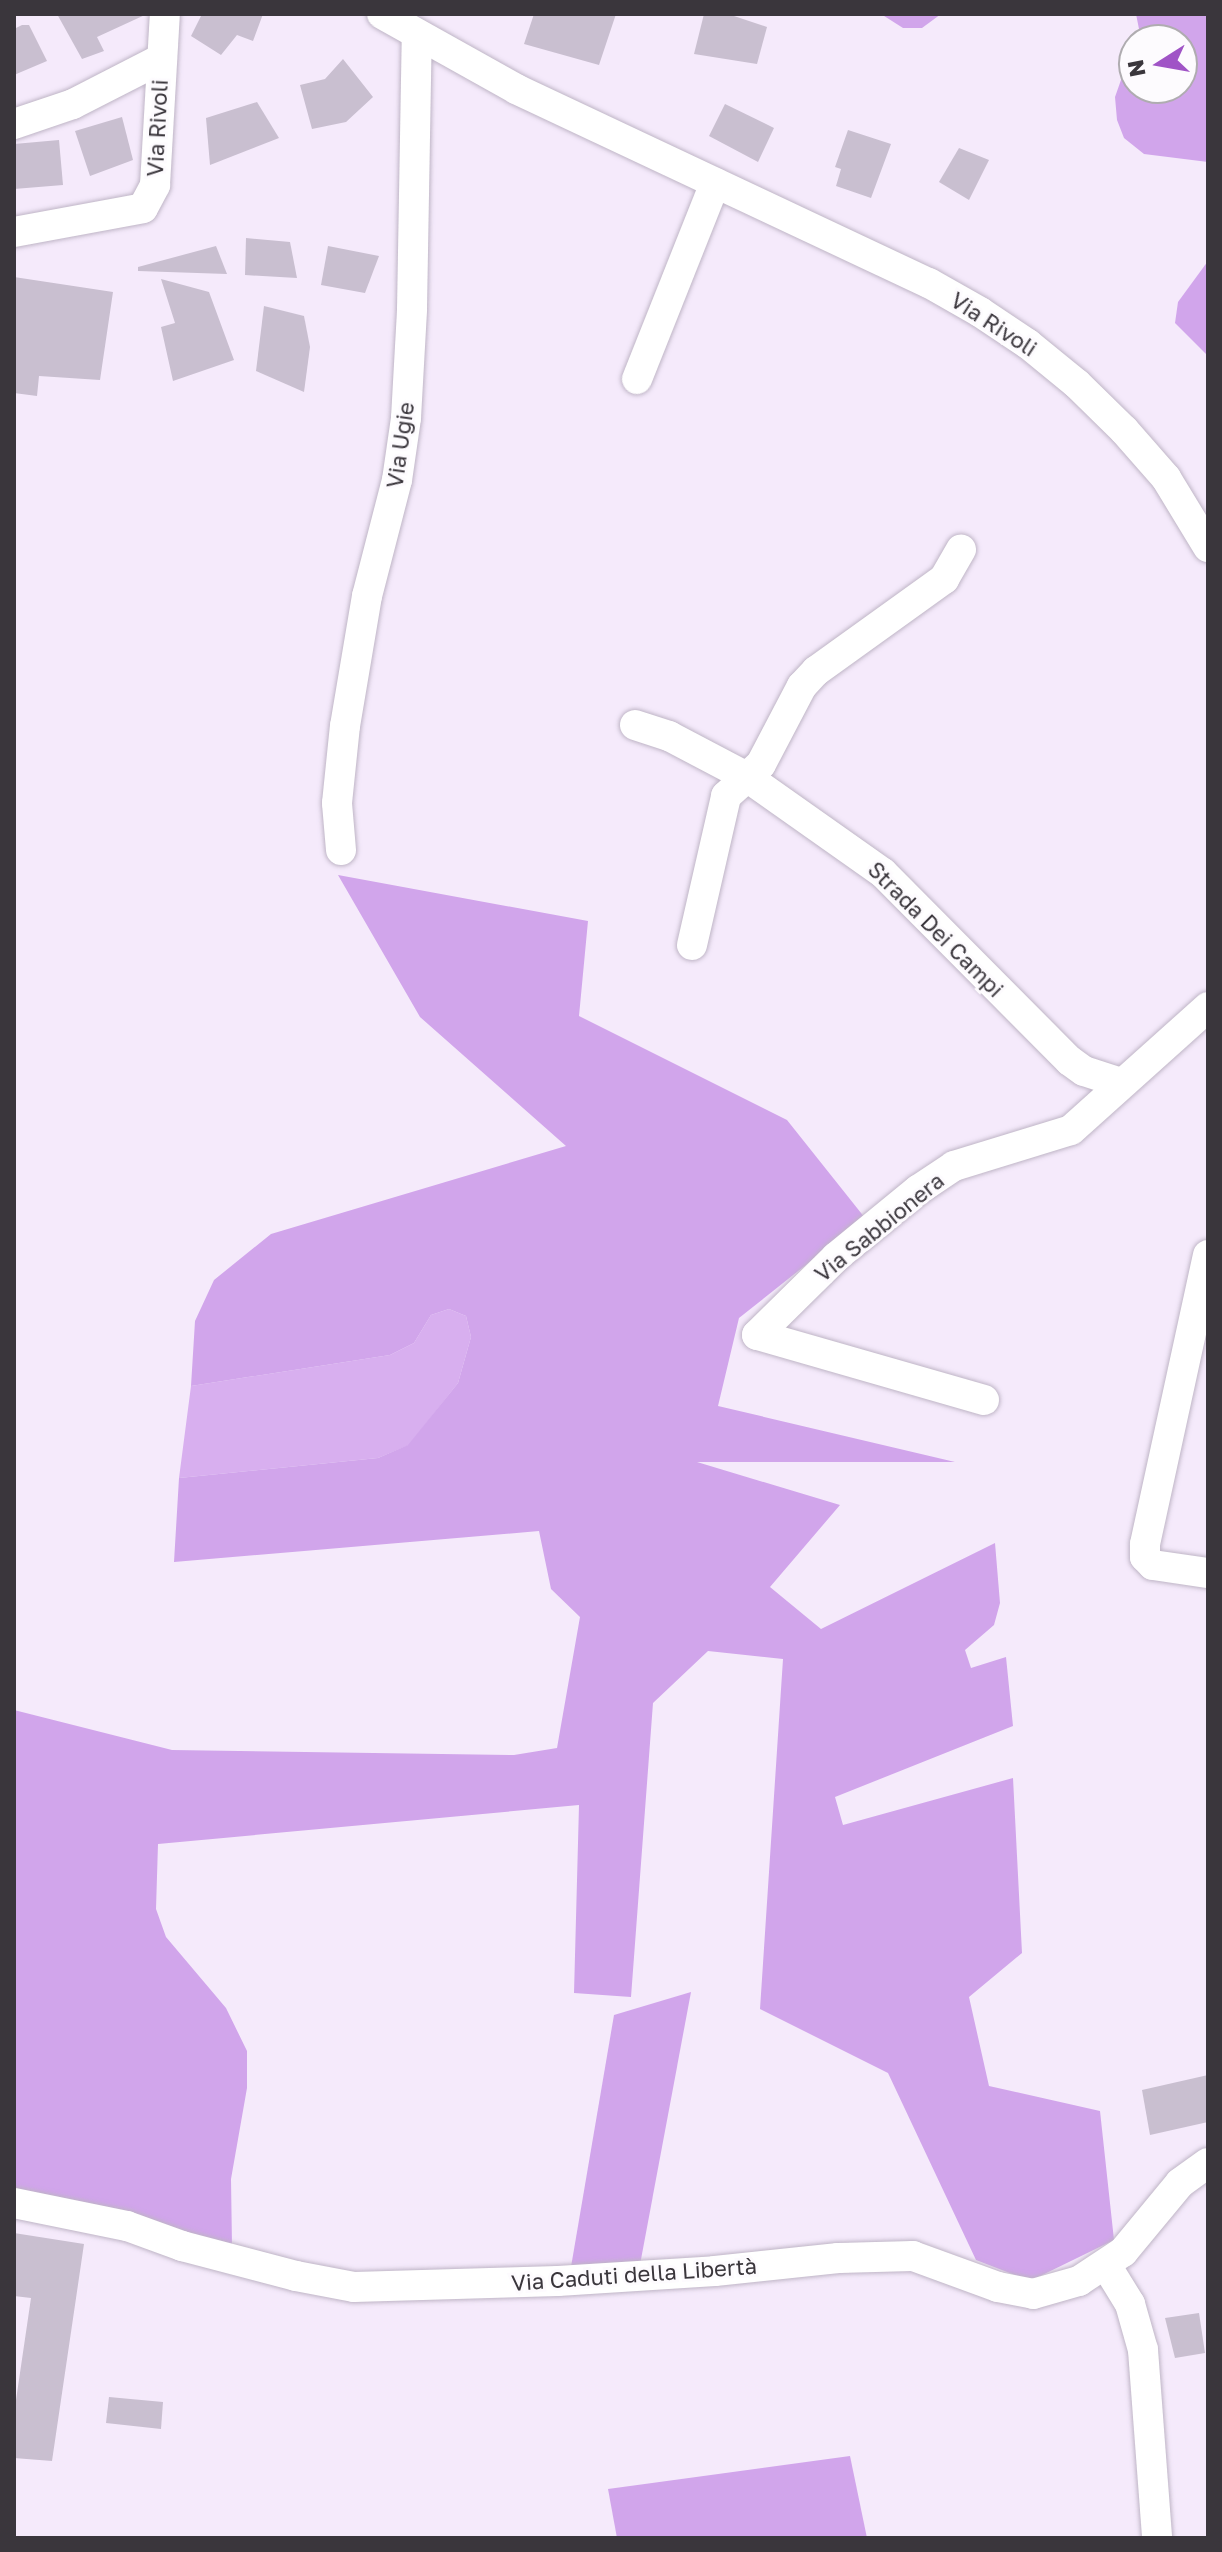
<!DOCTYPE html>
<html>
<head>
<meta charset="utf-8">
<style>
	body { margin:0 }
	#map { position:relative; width:1222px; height:2552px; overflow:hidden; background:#f5eafb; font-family:"Golos Text",sans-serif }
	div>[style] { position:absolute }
	.green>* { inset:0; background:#d8afef }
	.forest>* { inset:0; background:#d1a5eb }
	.building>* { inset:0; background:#c9bfd0 }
	.roads { filter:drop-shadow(0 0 2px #bfb5c6) drop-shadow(0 0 2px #bfb5c6) }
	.minor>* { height:30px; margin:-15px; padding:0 15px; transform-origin:15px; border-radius:15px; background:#fff }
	span { translate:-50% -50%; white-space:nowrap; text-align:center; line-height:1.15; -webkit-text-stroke:6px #fdfbfe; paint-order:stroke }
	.street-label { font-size:22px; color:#3a363c }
	.frame { position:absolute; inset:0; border:16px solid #3a363c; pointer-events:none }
	.north { position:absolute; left:1118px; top:24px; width:80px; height:80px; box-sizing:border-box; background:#fdfbfe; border:2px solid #afacb0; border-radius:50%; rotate:259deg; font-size:22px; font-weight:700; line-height:32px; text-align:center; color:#3a363c }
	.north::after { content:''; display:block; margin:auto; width:28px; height:36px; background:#a054c6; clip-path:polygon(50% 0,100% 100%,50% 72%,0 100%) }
</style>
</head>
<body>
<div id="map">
	<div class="green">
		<div style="clip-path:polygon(449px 1309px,466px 1316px,471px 1337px,458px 1383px,409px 1445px,378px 1458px,179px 1478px,191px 1386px,390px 1355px,414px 1343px,431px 1315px)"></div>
	</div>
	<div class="forest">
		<div style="clip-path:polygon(881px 14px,941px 14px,922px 28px,903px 28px)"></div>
		<div style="clip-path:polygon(1136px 14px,1208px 14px,1208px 162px,1144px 154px,1124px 138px,1117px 120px,1115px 97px,1134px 43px,1134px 88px,1182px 88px,1182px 40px,1135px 40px,1139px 29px)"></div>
		<div style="clip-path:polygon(1208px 261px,1208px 356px,1175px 323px,1178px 302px)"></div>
		<div style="clip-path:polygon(338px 875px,588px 921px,579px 1016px,787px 1120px,865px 1218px,739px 1318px,718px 1406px,955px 1462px,697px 1462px,840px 1505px,770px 1587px,821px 1629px,995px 1543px,1000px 1603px,994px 1625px,965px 1650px,971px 1668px,1006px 1657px,1013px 1726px,835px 1797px,843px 1825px,1013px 1778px,1022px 1953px,969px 1997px,989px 2086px,1100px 2111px,1114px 2240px,1030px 2281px,976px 2260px,888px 2073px,760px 2009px,783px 1659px,708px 1651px,653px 1703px,631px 1997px,574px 1993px,579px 1805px,158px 1844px,156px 1909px,166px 1937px,226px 2008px,247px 2051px,247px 2088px,231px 2179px,232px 2246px,14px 2188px,14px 1710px,172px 1750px,514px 1755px,557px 1748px,580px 1617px,551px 1589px,539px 1531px,174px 1562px,179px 1478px,378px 1458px,408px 1445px,458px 1383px,471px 1337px,466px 1316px,449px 1309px,431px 1315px,414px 1343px,390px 1355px,191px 1386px,195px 1321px,214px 1280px,271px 1234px,566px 1146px,420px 1017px)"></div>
		<div style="clip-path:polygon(691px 1992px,639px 2270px,571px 2267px,614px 2015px)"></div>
		<div style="clip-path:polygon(850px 2456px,867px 2538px,617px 2538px,608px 2489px)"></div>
	</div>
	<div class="building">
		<div style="clip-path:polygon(57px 14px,147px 14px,97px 37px,104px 51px,82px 59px)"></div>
		<div style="clip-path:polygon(202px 14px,263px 14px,253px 41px,237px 35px,221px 55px,191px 36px)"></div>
		<div style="clip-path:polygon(534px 14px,616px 14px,599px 65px,524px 44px)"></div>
		<div style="clip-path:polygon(704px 14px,728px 14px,767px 27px,757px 64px,694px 54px)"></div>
		<div style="clip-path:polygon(22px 25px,29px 25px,47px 61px,14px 75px,14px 29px)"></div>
		<div style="clip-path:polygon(343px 59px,373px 97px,346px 122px,312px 129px,300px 85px,325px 79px)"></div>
		<div style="clip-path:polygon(257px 102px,279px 138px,210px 165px,206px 118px)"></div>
		<div style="clip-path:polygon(725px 104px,774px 128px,758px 162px,709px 136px)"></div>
		<div style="clip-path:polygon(122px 117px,133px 160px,90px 176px,75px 131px)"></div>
		<div style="clip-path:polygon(848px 130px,891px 144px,871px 198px,836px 186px,841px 169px,835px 167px)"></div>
		<div style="clip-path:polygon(59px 140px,63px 185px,14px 189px,14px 144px)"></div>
		<div style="clip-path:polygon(959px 148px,989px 160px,969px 200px,939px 182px)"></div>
		<div style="clip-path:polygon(246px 238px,290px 242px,297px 278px,245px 275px)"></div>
		<div style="clip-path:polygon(216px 246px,227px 274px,138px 271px,138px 267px)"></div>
		<div style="clip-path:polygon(328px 246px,379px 256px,365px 293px,321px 285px)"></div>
		<div style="clip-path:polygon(14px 277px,113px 292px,100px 380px,39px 376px,37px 396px,14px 393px)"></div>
		<div style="clip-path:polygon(161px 279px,209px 292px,234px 360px,173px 381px,161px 327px,175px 323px)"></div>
		<div style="clip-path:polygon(264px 306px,304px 316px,310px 347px,304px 392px,256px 371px)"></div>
		<div style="clip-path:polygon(1208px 2075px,1208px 2122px,1150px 2135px,1142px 2090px)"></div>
		<div style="clip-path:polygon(14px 2233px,84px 2244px,52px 2461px,14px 2458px,16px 2400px,31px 2298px,14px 2296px)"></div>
		<div style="clip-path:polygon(1199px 2313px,1205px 2353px,1175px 2358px,1165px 2318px)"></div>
		<div style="clip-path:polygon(109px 2397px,163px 2402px,161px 2429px,106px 2423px)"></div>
	</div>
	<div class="roads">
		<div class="minor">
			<div style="left:382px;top:14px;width:154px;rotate:29.2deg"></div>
			<div style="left:516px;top:89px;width:456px;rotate:25.2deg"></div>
			<div style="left:929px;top:283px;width:59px;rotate:29.6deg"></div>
			<div style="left:980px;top:312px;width:58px;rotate:33.7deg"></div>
			<div style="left:1028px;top:344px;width:63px;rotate:39.2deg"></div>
			<div style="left:1077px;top:384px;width:66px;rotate:44.4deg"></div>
			<div style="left:1124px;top:430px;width:64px;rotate:48.8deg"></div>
			<div style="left:1166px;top:478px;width:81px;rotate:58.7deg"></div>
			<div style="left:14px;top:124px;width:62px;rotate:-18.7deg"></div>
			<div style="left:73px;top:104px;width:99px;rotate:-27.1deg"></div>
			<div style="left:14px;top:232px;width:131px;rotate:-10.5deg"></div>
			<div style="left:143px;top:208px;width:26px;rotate:-62deg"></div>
			<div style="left:155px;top:185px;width:171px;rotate:-86.7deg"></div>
			<div style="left:637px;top:379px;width:211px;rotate:-68.3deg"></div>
			<div style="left:635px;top:725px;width:36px;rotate:18deg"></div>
			<div style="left:669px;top:736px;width:88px;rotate:27.7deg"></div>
			<div style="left:747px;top:777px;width:19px;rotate:-43deg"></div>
			<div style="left:761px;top:764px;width:88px;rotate:-62.3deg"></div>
			<div style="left:802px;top:686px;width:21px;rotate:-47deg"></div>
			<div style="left:816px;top:671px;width:158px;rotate:-35.7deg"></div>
			<div style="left:944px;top:579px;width:34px;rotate:-60deg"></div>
			<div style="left:341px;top:850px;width:47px;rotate:-94.9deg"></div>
			<div style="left:337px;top:803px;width:77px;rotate:-84.1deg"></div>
			<div style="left:345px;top:726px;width:132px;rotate:-80.4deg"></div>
			<div style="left:367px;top:596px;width:120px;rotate:-75.5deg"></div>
			<div style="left:397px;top:480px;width:63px;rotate:-81.7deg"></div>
			<div style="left:406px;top:418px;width:109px;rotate:-86.8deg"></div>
			<div style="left:412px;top:309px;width:275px;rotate:-89deg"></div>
			<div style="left:692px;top:945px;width:153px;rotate:-77.1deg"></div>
			<div style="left:726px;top:796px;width:28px;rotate:-42deg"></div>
			<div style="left:747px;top:777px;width:166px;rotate:35.2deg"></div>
			<div style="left:883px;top:873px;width:265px;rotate:45.2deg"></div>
			<div style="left:1070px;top:1061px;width:17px;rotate:36deg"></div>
			<div style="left:1084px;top:1071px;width:39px;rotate:18deg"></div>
			<div style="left:1208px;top:1255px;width:296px;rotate:102.3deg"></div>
			<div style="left:1145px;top:1544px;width:13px;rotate:90deg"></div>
			<div style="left:1145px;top:1557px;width:11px;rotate:45deg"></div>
			<div style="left:1153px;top:1565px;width:56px;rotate:8.3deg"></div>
			<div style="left:984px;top:1400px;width:236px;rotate:-164deg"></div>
			<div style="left:757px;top:1335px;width:111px;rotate:-44.6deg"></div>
			<div style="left:836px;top:1257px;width:106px;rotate:-39.3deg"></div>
			<div style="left:918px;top:1190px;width:43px;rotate:-33.7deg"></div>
			<div style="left:954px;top:1166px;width:122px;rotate:-17.1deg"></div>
			<div style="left:1071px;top:1130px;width:184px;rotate:-41.9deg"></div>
			<div style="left:14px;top:2203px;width:115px;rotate:11.5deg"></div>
			<div style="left:127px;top:2226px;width:59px;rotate:20deg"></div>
			<div style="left:182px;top:2246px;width:118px;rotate:14.7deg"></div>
			<div style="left:296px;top:2276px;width:59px;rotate:10.7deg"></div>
			<div style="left:354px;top:2287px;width:204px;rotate:-1.7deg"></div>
			<div style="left:558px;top:2281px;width:157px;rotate:-3.6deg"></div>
			<div style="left:715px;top:2271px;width:124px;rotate:-6deg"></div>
			<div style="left:838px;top:2258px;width:75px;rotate:-1.5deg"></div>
			<div style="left:913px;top:2256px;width:90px;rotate:20deg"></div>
			<div style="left:998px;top:2287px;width:36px;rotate:11deg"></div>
			<div style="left:1033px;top:2294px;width:48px;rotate:-15.8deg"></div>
			<div style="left:1079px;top:2281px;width:53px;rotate:-33.4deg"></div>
			<div style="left:1123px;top:2252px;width:89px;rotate:-50.4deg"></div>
			<div style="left:1180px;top:2183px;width:34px;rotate:-36deg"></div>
			<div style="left:1106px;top:2265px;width:46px;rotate:58.4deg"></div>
			<div style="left:1130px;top:2304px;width:48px;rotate:74.2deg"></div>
			<div style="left:1143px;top:2350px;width:189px;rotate:85.7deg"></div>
		</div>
	</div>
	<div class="street-label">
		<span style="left:157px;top:128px;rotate:-87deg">Via Rivoli</span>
		<span style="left:994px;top:324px;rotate:33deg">Via Rivoli</span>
		<span style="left:400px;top:445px;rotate:-82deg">Via Ugie</span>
		<span style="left:936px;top:929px;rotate:45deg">Strada Dei Campi</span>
		<span style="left:879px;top:1227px;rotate:-39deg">Via Sabbionera</span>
		<span style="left:634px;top:2274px;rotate:-4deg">Via Caduti della Libertà</span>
	</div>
	<div class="frame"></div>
	<div class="north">N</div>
</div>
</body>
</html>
